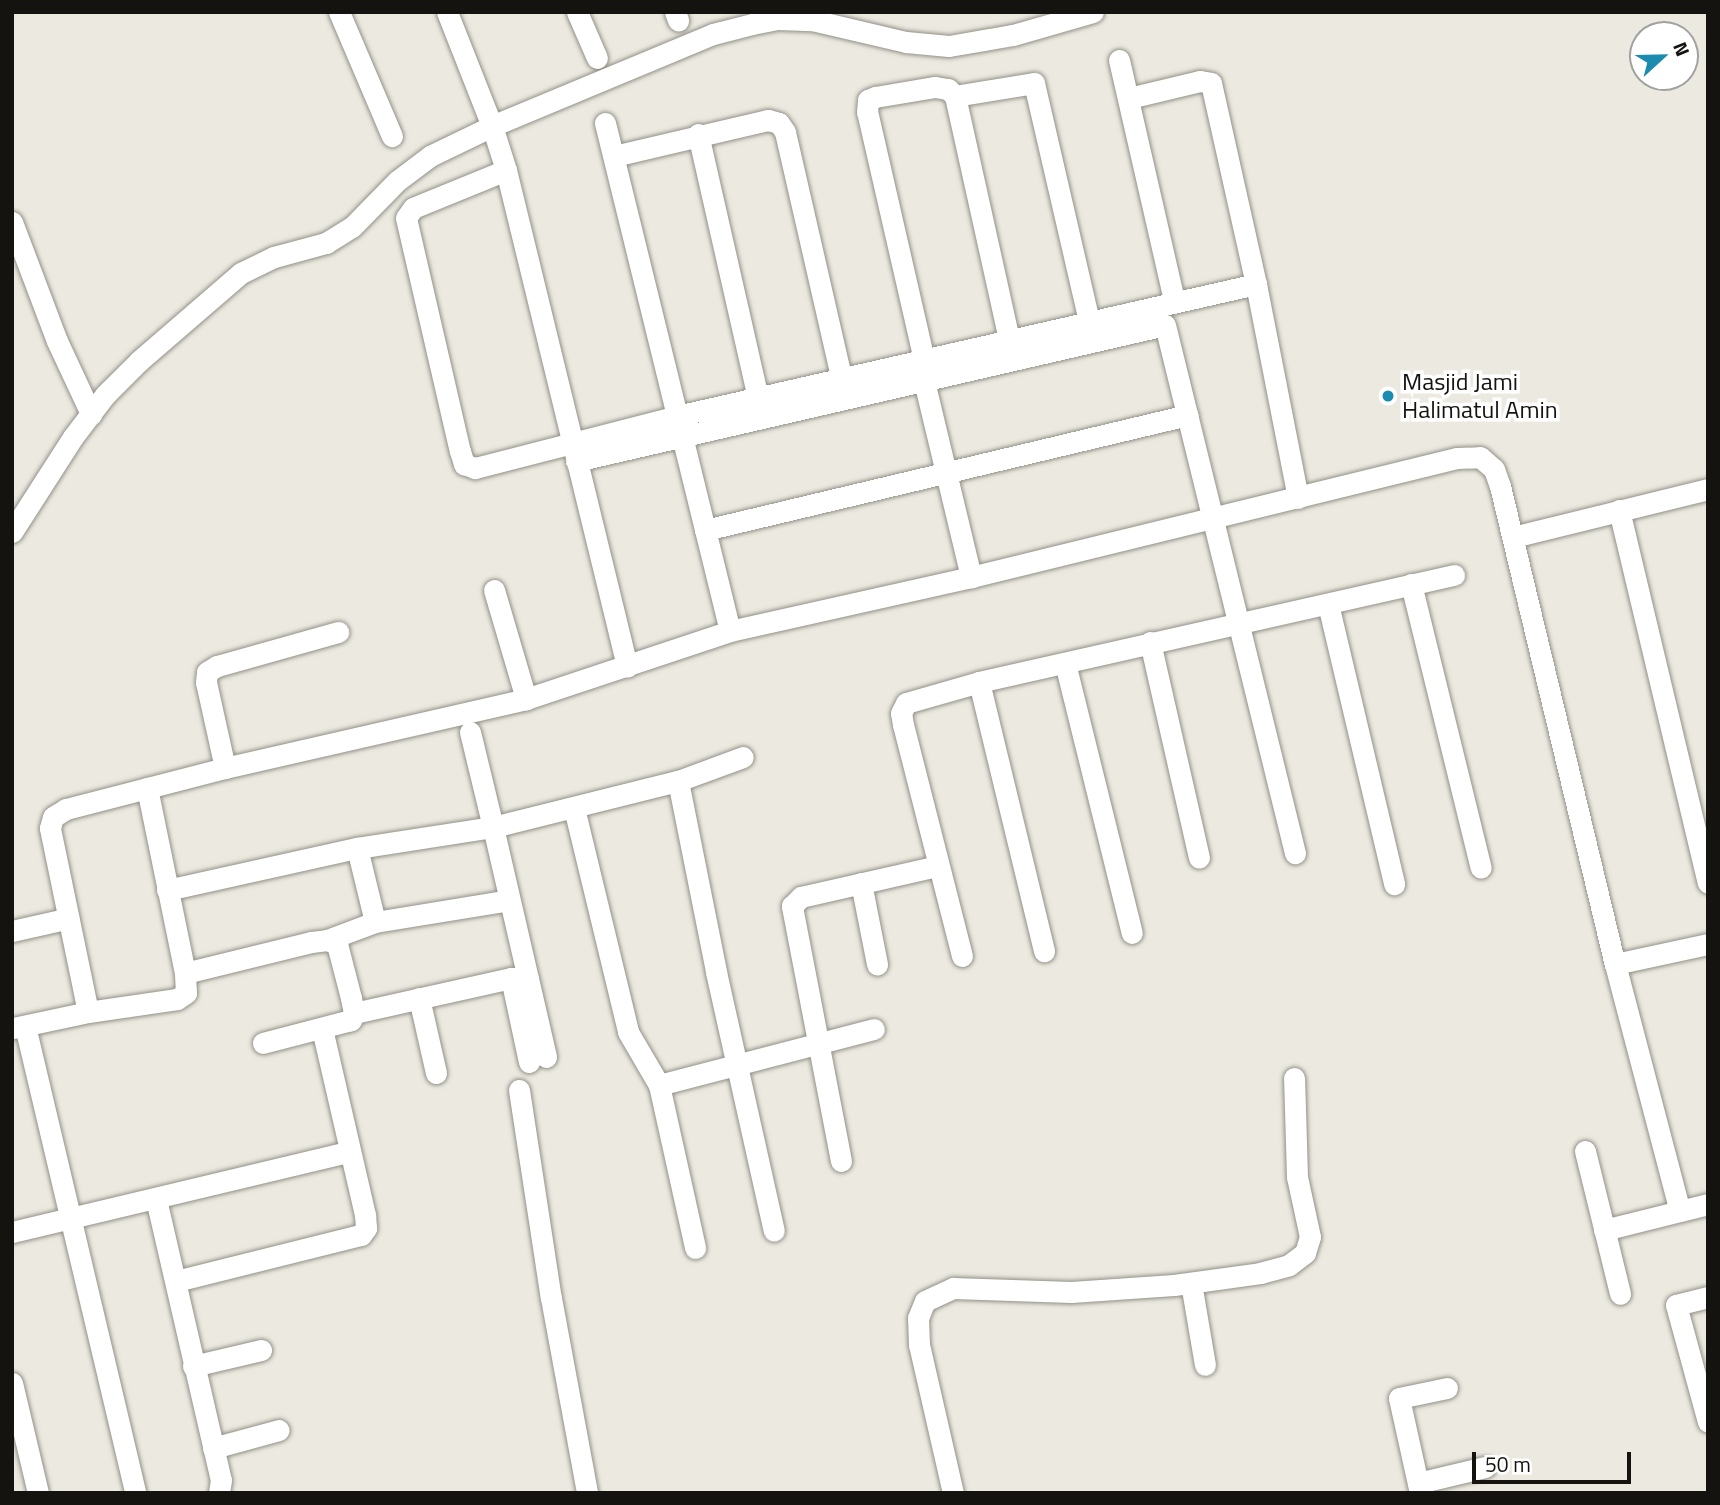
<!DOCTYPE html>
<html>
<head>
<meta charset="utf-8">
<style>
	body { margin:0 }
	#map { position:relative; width:1720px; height:1505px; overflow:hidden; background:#eceae0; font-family:"Titillium Web",sans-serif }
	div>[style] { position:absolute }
	.roads { filter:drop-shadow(0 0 2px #929087) drop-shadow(0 0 2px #929087) }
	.minor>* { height:21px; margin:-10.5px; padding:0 10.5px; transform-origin:10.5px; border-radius:10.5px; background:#fff }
	.dots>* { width:19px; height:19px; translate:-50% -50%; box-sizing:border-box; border:4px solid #fff; border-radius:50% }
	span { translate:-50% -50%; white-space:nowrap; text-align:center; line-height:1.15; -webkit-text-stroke:7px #fff; paint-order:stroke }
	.poi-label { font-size:24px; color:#141310 }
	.left { translate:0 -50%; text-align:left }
	.frame { position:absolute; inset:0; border:14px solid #141310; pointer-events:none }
	.north { position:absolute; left:1629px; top:21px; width:70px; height:70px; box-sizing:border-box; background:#fff; border:2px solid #a1a19f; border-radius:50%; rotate:68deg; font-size:19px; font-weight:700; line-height:28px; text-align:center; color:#141310 }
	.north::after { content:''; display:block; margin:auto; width:24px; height:32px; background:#1b8bb0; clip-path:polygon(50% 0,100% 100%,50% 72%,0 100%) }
	.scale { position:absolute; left:1472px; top:1452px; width:159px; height:32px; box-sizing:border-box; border:4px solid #141310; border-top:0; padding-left:9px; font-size:21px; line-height:24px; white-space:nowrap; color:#141310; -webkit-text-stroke:5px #fff; paint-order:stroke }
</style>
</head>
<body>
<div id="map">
	<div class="roads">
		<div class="minor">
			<div style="left:339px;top:12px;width:135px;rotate:66.9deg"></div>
			<div style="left:447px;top:12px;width:123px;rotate:68.5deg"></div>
			<div style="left:492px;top:126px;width:46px;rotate:72.3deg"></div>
			<div style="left:506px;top:170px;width:511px;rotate:76.29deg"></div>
			<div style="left:577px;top:12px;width:50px;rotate:66.5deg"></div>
			<div style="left:675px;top:12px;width:9px;rotate:69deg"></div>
			<div style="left:1119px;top:60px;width:247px;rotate:77.1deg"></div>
			<div style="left:955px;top:96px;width:250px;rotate:77.5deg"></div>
			<div style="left:1129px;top:98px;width:73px;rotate:-13.5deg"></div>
			<div style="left:1200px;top:81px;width:11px;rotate:10deg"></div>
			<div style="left:1211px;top:83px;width:206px;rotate:77.4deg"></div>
			<div style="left:1256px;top:284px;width:218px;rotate:78.9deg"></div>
			<div style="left:605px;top:123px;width:523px;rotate:76.18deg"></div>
			<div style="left:698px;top:134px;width:271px;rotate:77.2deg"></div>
			<div style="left:614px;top:156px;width:158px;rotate:-13.2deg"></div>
			<div style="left:768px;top:120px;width:11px;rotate:15deg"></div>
			<div style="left:779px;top:123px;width:11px;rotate:56deg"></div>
			<div style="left:785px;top:132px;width:254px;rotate:77.1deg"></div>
			<div style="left:506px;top:170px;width:100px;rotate:157.8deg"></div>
			<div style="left:413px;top:208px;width:12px;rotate:125deg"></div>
			<div style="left:406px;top:218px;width:239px;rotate:77deg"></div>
			<div style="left:460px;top:451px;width:14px;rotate:73deg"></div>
			<div style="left:464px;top:464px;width:12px;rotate:20deg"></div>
			<div style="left:475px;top:468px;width:209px;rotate:-14.4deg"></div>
			<div style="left:677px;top:416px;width:594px;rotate:-12.84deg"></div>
			<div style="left:12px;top:222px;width:127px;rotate:69.3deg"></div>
			<div style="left:57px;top:341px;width:81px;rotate:65deg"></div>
			<div style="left:924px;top:360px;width:254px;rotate:-102.9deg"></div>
			<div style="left:867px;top:112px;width:12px;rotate:-85deg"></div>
			<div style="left:868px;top:100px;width:8px;rotate:-23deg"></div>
			<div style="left:875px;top:97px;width:61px;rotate:-9.5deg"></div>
			<div style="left:935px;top:87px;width:13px;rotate:9deg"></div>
			<div style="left:948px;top:89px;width:10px;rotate:45deg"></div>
			<div style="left:955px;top:96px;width:80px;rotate:-9.3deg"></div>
			<div style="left:1034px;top:83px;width:244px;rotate:77deg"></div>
			<div style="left:924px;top:381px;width:202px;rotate:76.5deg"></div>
			<div style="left:576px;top:461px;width:604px;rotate:-13deg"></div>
			<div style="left:1165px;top:325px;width:544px;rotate:76.17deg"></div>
			<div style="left:1619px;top:510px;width:383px;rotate:76.6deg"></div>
			<div style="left:705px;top:530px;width:496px;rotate:-13.4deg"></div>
			<div style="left:12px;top:532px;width:113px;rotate:-57.3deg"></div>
			<div style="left:73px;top:437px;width:53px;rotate:-52.7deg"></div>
			<div style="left:105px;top:395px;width:48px;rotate:-45deg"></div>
			<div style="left:139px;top:361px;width:135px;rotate:-40.8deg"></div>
			<div style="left:241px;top:273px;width:37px;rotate:-26deg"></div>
			<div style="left:274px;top:257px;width:54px;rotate:-15.1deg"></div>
			<div style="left:326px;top:243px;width:31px;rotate:-32deg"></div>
			<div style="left:352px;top:227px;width:64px;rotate:-45.6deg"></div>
			<div style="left:397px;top:181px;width:41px;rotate:-37.1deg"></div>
			<div style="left:430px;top:156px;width:69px;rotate:-25.8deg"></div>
			<div style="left:492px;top:126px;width:239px;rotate:-22.6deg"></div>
			<div style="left:713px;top:34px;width:40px;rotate:-14.4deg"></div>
			<div style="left:752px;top:24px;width:26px;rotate:-11deg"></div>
			<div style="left:778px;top:19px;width:34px;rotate:2deg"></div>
			<div style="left:812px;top:20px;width:97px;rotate:13.2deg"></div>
			<div style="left:906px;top:42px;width:43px;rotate:5.3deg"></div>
			<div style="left:949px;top:46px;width:65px;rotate:-9.8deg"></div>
			<div style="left:1013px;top:35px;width:83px;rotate:-16deg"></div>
			<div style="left:1513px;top:537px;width:201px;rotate:-13.8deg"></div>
			<div style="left:1411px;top:584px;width:292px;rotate:76.2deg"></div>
			<div style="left:494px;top:590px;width:114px;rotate:73.6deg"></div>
			<div style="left:1328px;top:604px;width:288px;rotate:76.7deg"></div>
			<div style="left:1150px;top:642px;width:221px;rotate:77.2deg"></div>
			<div style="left:1065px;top:663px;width:278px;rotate:76.1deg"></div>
			<div style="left:979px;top:682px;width:277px;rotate:76.4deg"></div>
			<div style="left:470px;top:732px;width:98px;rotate:76.4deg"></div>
			<div style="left:493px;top:827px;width:191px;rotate:-14deg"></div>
			<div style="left:678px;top:781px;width:69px;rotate:-20.3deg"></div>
			<div style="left:225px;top:768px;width:88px;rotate:-102.5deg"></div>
			<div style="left:206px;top:682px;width:10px;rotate:-84deg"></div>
			<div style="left:207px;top:672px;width:12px;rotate:-31deg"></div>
			<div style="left:217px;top:666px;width:126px;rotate:-15.7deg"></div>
			<div style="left:678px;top:781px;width:195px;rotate:78.7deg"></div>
			<div style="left:716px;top:972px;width:265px;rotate:77.4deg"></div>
			<div style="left:574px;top:808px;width:230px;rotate:76.4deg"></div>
			<div style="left:628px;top:1032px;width:61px;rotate:59.7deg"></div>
			<div style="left:659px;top:1085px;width:167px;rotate:77.5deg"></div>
			<div style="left:357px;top:848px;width:76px;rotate:76.3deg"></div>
			<div style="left:375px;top:922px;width:136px;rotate:-9.3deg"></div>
			<div style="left:861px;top:883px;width:83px;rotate:78.8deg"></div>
			<div style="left:167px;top:890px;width:195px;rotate:-12.5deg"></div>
			<div style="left:357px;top:848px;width:138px;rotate:-8.8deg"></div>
			<div style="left:493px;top:827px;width:236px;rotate:77deg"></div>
			<div style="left:12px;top:931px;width:58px;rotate:-12.8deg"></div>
			<div style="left:327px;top:940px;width:51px;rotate:-20.6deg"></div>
			<div style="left:962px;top:956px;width:238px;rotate:-104.3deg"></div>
			<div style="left:903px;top:725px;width:12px;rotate:-99deg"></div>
			<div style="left:901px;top:713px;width:11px;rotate:-63deg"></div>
			<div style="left:906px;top:703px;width:76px;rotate:-16deg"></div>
			<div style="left:979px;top:682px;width:487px;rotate:-12.7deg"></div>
			<div style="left:1615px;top:964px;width:95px;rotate:-12.1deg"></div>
			<div style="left:185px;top:973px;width:130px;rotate:-13.8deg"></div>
			<div style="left:311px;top:942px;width:16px;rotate:-7deg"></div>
			<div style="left:327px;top:940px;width:11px;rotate:22deg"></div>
			<div style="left:337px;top:944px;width:56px;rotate:75.5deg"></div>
			<div style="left:351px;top:998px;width:15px;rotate:79deg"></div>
			<div style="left:354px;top:1013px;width:8px;rotate:113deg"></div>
			<div style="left:351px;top:1020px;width:91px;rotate:165.4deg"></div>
			<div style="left:511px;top:978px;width:86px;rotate:77.9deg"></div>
			<div style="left:419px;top:998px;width:77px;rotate:77.2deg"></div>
			<div style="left:88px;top:1012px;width:188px;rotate:-101.7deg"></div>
			<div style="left:50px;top:828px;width:11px;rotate:-75deg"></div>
			<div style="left:53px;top:817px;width:15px;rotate:-32deg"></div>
			<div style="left:66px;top:809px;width:164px;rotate:-14.5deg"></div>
			<div style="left:225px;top:768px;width:309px;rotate:-12.9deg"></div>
			<div style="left:526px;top:699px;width:215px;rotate:-18.4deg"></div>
			<div style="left:730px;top:631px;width:247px;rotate:-12.6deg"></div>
			<div style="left:971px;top:577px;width:500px;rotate:-13.76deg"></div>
			<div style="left:1457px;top:458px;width:23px;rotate:-2deg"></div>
			<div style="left:1480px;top:457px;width:18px;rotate:41deg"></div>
			<div style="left:1494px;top:469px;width:18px;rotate:71deg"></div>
			<div style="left:1500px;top:486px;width:492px;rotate:76.5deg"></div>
			<div style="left:1615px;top:964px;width:255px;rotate:75.3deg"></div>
			<div style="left:1680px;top:1211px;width:29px;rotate:-14deg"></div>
			<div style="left:354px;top:1013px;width:161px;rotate:-12.6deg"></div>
			<div style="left:511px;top:978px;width:17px;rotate:3deg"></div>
			<div style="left:25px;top:1026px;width:480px;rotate:76.7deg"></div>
			<div style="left:13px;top:1028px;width:77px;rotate:-12deg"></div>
			<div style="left:88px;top:1012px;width:90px;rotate:-8.3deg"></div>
			<div style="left:177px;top:999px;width:11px;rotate:-34deg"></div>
			<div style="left:186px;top:993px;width:20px;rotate:-93deg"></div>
			<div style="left:185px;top:973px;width:189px;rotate:-101.6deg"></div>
			<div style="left:659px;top:1085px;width:222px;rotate:-14.6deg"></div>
			<div style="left:519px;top:1090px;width:210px;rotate:81.3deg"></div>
			<div style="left:551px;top:1298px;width:198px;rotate:79.5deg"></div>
			<div style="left:1585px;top:1151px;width:147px;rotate:76.2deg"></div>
			<div style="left:841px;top:1161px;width:260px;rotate:-100.9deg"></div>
			<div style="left:792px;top:906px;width:13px;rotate:-45deg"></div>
			<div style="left:801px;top:897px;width:139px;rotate:-12.8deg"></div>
			<div style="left:156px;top:1199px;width:288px;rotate:77deg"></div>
			<div style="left:221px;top:1480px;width:13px;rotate:99deg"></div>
			<div style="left:1604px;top:1230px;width:78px;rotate:-14deg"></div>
			<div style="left:12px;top:1232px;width:346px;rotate:-13.4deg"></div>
			<div style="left:176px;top:1281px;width:191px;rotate:-14deg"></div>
			<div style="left:361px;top:1235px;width:9px;rotate:-54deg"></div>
			<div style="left:366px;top:1228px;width:13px;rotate:-94deg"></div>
			<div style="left:365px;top:1215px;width:191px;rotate:-103deg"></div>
			<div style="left:1191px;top:1283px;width:83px;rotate:80.3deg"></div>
			<div style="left:1708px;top:1297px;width:33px;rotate:166deg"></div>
			<div style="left:1676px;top:1305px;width:121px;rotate:74.7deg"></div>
			<div style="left:193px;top:1366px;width:70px;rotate:-13.2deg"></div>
			<div style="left:12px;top:1383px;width:113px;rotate:76.7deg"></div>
			<div style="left:213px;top:1448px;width:68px;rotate:-15.3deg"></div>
			<div style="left:1418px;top:1483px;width:69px;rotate:-13.4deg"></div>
			<div style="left:953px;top:1493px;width:152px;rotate:-102.9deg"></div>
			<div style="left:919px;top:1345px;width:27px;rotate:-92deg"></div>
			<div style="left:918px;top:1318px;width:18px;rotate:-68deg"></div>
			<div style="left:925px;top:1301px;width:31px;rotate:-25deg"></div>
			<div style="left:953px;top:1288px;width:118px;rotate:1.9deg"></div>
			<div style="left:1071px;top:1292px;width:103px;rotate:-3.9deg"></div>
			<div style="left:1174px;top:1285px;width:87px;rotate:-7.9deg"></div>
			<div style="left:1260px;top:1273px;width:30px;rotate:-15deg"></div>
			<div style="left:1289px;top:1265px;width:20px;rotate:-37deg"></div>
			<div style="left:1305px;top:1253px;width:17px;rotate:-73deg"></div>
			<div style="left:1310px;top:1237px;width:61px;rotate:-102.2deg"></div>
			<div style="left:1297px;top:1177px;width:99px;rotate:-91.7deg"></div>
			<div style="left:1420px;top:1493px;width:97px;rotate:-102.5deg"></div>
			<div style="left:1399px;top:1398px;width:49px;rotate:-11.8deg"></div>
		</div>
	</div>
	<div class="dots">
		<div style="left:1388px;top:396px;background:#1b8bb0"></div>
	</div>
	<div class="poi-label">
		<span class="left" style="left:1402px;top:396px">Masjid Jami<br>Halimatul Amin</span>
	</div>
	<div class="frame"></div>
	<div class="north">N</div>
	<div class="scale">50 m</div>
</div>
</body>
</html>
